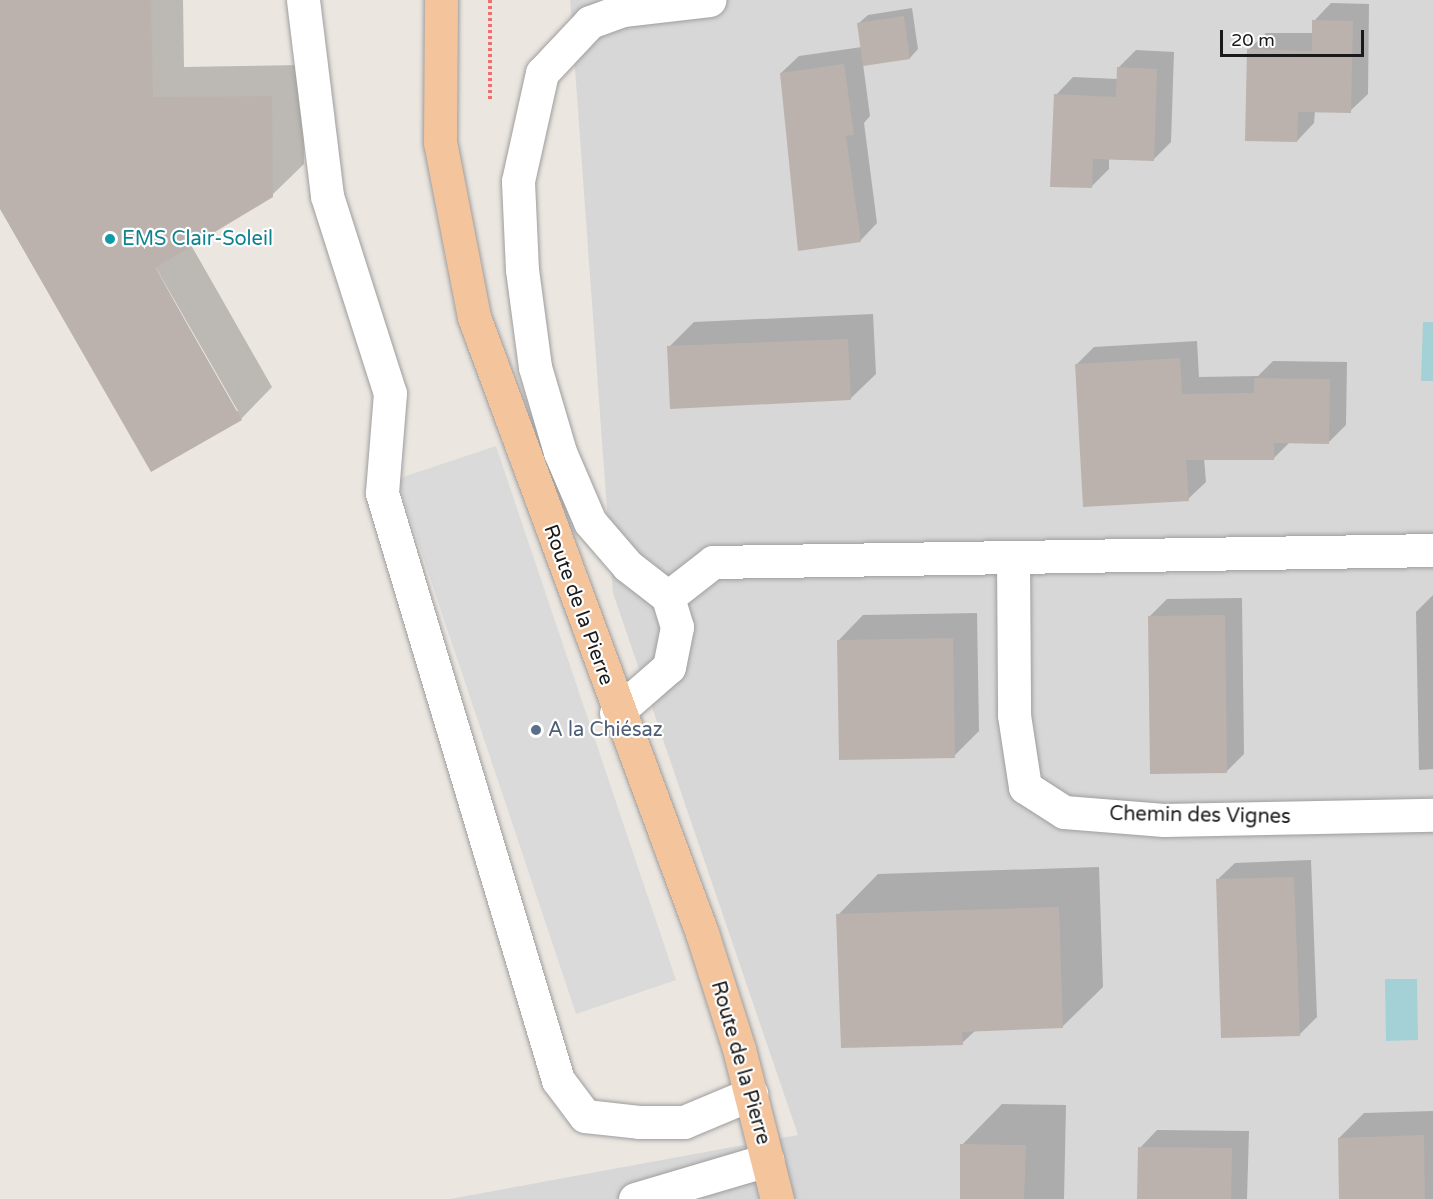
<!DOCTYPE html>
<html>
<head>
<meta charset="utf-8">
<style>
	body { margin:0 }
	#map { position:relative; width:1433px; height:1199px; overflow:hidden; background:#ebe6e0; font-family:"Varela Round",sans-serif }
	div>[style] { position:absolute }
	.residential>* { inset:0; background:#d8d7d7 }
	.parking>* { inset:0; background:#dadada }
	.water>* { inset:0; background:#a3d1d6 }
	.shadow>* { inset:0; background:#0003 }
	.building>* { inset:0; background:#bbb2ad }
	.path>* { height:4px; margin-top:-2px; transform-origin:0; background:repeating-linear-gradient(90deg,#ef6e70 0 3px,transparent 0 6px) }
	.roads { filter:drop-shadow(0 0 2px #9e9e9e) drop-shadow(0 0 2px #9e9e9e) }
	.minor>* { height:33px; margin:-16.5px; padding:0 16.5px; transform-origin:16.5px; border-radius:16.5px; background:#fff }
	.major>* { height:33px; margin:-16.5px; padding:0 16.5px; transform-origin:16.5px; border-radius:16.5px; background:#f4c49d }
	.dots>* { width:16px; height:16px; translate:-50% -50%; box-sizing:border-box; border:3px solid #fff; border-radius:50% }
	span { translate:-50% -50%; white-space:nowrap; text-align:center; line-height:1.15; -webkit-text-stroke:4.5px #fff; paint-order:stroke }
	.culture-label { font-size:20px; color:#0d838f }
	.left { translate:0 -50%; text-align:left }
	.street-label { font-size:20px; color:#1a1a1a }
	.service-label { font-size:20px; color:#4e5e75 }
	.scale { position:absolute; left:1220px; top:30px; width:144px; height:27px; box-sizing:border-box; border:3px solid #1a1a1a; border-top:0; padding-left:8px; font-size:18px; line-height:21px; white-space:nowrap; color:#1a1a1a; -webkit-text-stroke:4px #fff; paint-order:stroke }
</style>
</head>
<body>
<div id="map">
	<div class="residential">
		<div style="clip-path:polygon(570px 0,1433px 0,1433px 1199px,450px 1199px,798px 1135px,613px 593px)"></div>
	</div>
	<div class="parking">
		<div style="clip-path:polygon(496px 446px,676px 980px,576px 1014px,397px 479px)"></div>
	</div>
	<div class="water">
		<div style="clip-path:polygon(1423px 322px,1433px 322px,1433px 381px,1421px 381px)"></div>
		<div style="clip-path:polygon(1385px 979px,1417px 979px,1418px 1040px,1386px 1041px)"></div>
	</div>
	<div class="shadow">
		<div style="clip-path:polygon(evenodd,0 0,183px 0,184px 67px,303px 65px,304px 164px,272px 195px,191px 245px,272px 387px,241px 419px,0 206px,0 0,152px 261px,238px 411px,235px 411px,152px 261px)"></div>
		<div style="clip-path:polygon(1331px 3px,1369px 4px,1368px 94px,1350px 111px,1315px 111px,1314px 123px,1297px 141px,1248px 50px,1266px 33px,1314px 33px,1314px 21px)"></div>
		<div style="clip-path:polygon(912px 8px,918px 49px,910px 58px,863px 64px,870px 116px,864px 123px,877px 223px,860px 241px,781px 73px,799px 56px,862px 47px,859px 23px,868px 15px)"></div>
		<div style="clip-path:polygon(1136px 50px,1174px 52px,1171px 142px,1153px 160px,1109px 158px,1109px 169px,1091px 187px,1056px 95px,1073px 77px,1118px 79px,1118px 68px)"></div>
		<div style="clip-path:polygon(873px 314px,876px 374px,850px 399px,669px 347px,694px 322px)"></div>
		<div style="clip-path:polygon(1197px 341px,1199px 377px,1258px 376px,1273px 361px,1347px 362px,1346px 425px,1329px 442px,1290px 442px,1273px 459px,1204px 458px,1206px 482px,1188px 499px,1076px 365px,1094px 347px)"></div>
		<div style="clip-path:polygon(1433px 595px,1433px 769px,1419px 770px,1416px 612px)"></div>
		<div style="clip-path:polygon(1242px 598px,1244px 754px,1227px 771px,1150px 616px,1167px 599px)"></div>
		<div style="clip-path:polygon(977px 613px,979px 731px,954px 756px,838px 641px,863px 615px)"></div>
		<div style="clip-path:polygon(1311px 860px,1317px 1017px,1299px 1035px,1217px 880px,1235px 863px)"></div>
		<div style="clip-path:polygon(1099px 867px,1103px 987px,1062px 1027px,976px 1030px,962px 1043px,838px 915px,878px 874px)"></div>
		<div style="clip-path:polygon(1002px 1104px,1066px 1105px,1064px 1199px,961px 1199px,962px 1145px)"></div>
		<div style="clip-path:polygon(1433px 1111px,1433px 1199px,1341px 1199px,1339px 1138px,1364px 1113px)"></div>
		<div style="clip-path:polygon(1157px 1130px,1249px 1131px,1247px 1199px,1138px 1199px,1140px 1148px)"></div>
	</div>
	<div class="building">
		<div style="clip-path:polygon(0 0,151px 0,153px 97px,272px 96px,273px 197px,155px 268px,242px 420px,151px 472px,0 209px)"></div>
		<div style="clip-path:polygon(904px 16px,910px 59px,863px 66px,857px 23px)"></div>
		<div style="clip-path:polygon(1312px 20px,1353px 21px,1351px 113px,1298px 112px,1297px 142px,1245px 141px,1247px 49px,1312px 51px)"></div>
		<div style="clip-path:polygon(844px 64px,854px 135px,846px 136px,861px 242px,798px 251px,780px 73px)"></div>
		<div style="clip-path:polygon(1117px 67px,1157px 69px,1154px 161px,1093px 159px,1092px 188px,1050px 187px,1054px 94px,1116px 97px)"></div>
		<div style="clip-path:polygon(848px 339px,851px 400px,670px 409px,667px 346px)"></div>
		<div style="clip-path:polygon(1180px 358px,1182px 394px,1254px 393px,1254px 378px,1330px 379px,1329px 444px,1274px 443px,1274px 460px,1186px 460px,1189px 501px,1083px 507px,1075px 364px)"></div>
		<div style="clip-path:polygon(1225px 615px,1227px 773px,1150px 774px,1148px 616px)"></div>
		<div style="clip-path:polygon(953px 638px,955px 758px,839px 760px,837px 640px)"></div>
		<div style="clip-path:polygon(1294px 877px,1300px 1036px,1221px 1038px,1216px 879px)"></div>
		<div style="clip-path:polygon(1059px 907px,1063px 1028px,962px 1032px,963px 1045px,841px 1048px,836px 914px)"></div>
		<div style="clip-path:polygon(1424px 1135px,1425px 1199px,1339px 1199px,1338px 1138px)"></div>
		<div style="clip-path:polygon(960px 1144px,1026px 1145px,1024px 1199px,960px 1199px)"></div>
		<div style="clip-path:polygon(1138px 1147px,1232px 1148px,1231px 1199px,1137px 1199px)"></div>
	</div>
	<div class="path">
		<div style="left:490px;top:0;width:100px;rotate:90deg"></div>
	</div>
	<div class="roads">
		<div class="minor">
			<div style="left:303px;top:0;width:197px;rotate:83deg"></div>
			<div style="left:327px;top:196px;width:207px;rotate:72.3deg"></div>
			<div style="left:390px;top:393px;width:100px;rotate:94.6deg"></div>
			<div style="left:382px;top:493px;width:613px;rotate:73.31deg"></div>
			<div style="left:558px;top:1080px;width:45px;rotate:53.1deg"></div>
			<div style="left:585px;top:1116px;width:54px;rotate:6.3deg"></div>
			<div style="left:639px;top:1122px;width:45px"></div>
			<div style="left:684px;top:1122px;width:73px;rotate:-22.7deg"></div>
			<div style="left:1013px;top:557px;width:158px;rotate:89.6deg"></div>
			<div style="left:1014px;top:715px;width:73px;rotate:81.3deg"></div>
			<div style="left:1025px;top:787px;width:46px;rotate:32.7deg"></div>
			<div style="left:1064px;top:812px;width:100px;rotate:4.6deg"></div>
			<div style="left:1164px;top:820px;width:269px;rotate:-1.1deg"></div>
			<div style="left:668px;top:597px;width:51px;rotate:-142.2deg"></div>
			<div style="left:628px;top:566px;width:58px;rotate:-130.8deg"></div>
			<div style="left:590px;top:522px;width:76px;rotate:-113.2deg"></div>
			<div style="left:560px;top:452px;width:89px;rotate:-106.4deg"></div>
			<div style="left:535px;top:367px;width:98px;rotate:-97.6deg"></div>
			<div style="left:522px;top:270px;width:89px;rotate:-92.6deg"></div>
			<div style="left:518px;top:181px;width:111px;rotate:-77.5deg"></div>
			<div style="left:542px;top:73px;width:70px;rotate:-46.7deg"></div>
			<div style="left:590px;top:22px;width:35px;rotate:-20deg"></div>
			<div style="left:623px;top:10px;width:87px;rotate:-6.6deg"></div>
			<div style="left:616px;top:713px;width:70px;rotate:-41deg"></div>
			<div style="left:669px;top:667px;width:41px;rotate:-78.7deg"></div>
			<div style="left:677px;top:627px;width:31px;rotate:-107deg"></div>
			<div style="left:668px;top:597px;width:57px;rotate:-37.9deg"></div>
			<div style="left:713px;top:562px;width:720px;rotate:-0.95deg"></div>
			<div style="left:635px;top:1199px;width:138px;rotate:-16.5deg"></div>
		</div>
		<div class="major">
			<div style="left:441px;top:0;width:142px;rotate:90.4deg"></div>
			<div style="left:440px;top:142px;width:178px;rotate:79deg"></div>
			<div style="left:474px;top:317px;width:657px;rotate:69.69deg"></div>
			<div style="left:702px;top:933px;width:122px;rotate:72.3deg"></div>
			<div style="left:739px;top:1049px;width:155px;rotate:75.8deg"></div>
		</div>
	</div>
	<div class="dots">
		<div style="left:110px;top:239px;background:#0f9aa8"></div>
		<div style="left:536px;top:730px;background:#5c6f8a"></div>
	</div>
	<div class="culture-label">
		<span class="left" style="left:122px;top:239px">EMS Clair-Soleil</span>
	</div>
	<div class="street-label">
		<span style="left:578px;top:605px;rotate:70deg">Route de la Pierre</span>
		<span style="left:1200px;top:816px;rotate:1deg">Chemin des Vignes</span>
		<span style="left:740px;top:1063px;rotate:74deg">Route de la Pierre</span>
	</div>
	<div class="service-label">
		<span class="left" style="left:548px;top:730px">A la Chiésaz</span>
	</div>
	<div class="scale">20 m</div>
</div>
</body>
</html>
